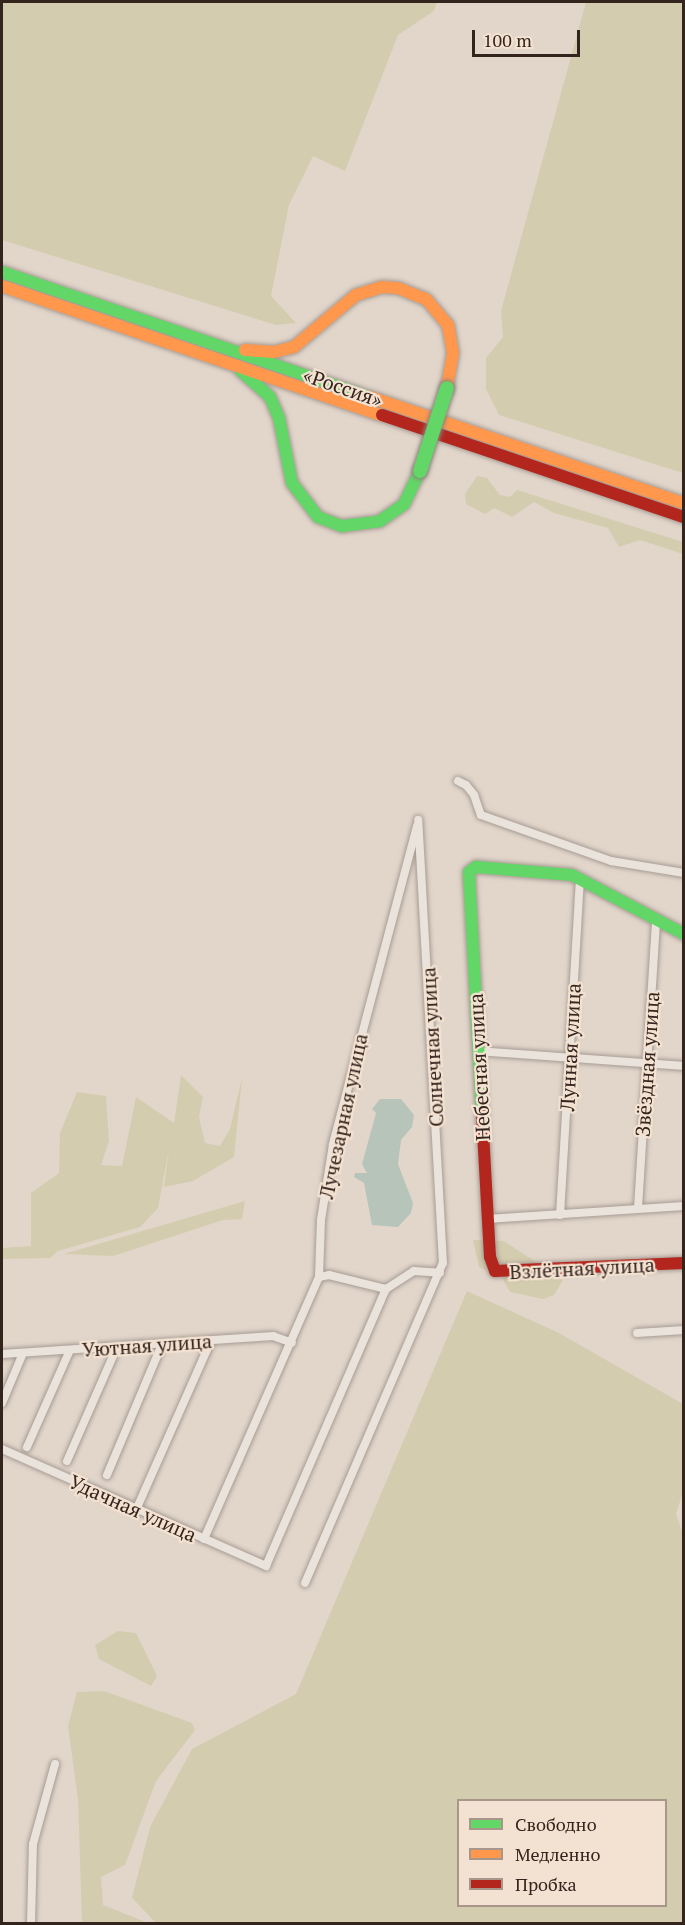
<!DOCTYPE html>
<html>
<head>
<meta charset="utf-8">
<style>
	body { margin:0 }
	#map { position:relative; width:685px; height:1925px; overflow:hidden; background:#e2d6cb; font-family:"PT Serif",serif }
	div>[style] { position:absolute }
	.green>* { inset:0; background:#d4ccae }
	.water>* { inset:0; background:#b7c4b9 }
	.roads { filter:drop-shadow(0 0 2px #a79c94) drop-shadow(0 0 2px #a79c94) }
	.street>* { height:8px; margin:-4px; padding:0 4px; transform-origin:4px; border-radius:4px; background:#eae3dc }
	.fast>* { height:12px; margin:-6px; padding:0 6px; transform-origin:6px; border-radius:6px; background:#63d668 }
	.slow>* { height:12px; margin:-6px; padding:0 6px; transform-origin:6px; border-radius:6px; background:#ff974d }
	.jam>* { height:12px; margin:-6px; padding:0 6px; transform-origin:6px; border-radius:6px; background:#b3261e }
	.bridges { filter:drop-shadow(0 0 2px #8c827b) drop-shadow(0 0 2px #8c827b) }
	.fast-bridge>* { height:14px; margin:-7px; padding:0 7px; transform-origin:7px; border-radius:7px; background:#63d668 }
	span { translate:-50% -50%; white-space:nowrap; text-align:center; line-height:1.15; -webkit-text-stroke:4.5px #f3e2d1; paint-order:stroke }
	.street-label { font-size:20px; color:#34241e }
	.frame { position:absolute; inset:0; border:3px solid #34241e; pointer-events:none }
	.legend { position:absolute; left:457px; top:1799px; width:210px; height:108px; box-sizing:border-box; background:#f3e2d1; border:2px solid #a79689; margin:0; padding:8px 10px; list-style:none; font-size:18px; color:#34241e }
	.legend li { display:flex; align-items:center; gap:12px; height:30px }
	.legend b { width:30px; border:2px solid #a79689 }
	.scale { position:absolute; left:472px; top:30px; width:108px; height:27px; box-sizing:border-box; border:3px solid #34241e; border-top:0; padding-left:8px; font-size:18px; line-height:21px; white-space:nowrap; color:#34241e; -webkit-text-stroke:4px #f3e2d1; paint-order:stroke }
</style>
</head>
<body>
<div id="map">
	<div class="green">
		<div style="clip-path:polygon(2px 2px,437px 2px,434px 11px,398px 35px,345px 171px,313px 156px,289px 205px,271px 296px,296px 323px,276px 325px,2px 240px)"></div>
		<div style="clip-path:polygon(586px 2px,683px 2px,683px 473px,499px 415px,486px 389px,486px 358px,503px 337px,501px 311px)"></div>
		<div style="clip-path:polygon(477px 476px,487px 478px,500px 495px,510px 497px,517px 490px,683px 542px,683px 554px,640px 540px,619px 547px,608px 528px,554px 513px,534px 502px,512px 517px,494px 508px,485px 514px,466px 504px,465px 494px)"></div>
		<div style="clip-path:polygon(181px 1075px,203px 1097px,199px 1117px,205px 1143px,220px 1146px,230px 1129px,242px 1078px,234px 1157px,193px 1181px,164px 1187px,169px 1149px,158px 1208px,140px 1227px,58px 1251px,50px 1258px,2px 1259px,2px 1248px,31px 1246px,31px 1193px,59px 1173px,60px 1133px,77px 1092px,106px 1096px,109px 1141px,101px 1165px,122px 1166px,136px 1097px,174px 1123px)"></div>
		<div style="clip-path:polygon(245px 1201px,242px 1219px,223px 1220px,113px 1256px,64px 1254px)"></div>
		<div style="clip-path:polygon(473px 1240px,504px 1241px,563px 1280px,554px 1295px,543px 1299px,510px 1292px,502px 1278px,479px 1267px)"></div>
		<div style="clip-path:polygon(evenodd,467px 1291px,559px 1333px,683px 1404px,683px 1492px,676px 1514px,684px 1537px,683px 1923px,156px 1923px,132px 1898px,150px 1827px,192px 1749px,296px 1694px,467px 1291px,458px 1800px,666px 1800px,666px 1906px,458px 1906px,458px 1800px)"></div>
		<div style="clip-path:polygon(118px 1631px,136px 1633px,157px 1676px,151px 1686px,99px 1659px,95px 1645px)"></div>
		<div style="clip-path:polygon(104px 1691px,192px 1723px,195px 1730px,156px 1781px,125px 1865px,101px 1877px,103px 1905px,148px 1923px,82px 1923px,78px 1799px,68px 1726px,77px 1692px)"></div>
	</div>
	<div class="water">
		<div style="clip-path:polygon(380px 1099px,401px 1099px,414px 1115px,412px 1127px,401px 1140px,398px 1164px,413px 1203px,411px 1213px,398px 1227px,372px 1225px,364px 1183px,354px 1177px,355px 1173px,367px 1173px,362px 1164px,376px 1113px,372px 1109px)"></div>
	</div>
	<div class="roads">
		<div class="street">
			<div style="left:458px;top:781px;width:9px;rotate:27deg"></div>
			<div style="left:466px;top:785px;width:13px;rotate:51deg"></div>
			<div style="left:474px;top:795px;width:21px;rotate:71deg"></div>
			<div style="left:481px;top:815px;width:138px;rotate:19.5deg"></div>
			<div style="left:611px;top:861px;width:74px;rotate:9.3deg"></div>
			<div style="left:477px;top:1051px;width:208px;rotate:4.1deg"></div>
			<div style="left:638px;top:1208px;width:289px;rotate:-86.4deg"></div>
			<div style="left:560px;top:1215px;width:337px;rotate:-86.6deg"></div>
			<div style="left:487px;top:1219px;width:197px;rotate:-3.8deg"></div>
			<div style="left:319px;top:1277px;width:10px;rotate:-11deg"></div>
			<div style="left:329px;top:1275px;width:59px;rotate:13.8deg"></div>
			<div style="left:386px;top:1289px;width:33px;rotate:-33deg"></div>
			<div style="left:414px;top:1271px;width:26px;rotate:4deg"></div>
			<div style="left:637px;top:1333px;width:47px;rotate:-3.7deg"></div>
			<div style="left:2px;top:1354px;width:272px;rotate:-3.8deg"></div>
			<div style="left:273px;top:1336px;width:20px;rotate:20deg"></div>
			<div style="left:2px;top:1403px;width:54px;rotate:-67.2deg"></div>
			<div style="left:27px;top:1447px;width:106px;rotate:-66.1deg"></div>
			<div style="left:2px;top:1449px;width:289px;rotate:23.9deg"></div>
			<div style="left:266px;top:1566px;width:302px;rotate:-66.6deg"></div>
			<div style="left:67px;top:1461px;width:124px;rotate:-66.3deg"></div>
			<div style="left:107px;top:1475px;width:142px;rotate:-67.2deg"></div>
			<div style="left:136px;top:1510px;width:185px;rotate:-66.1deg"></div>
			<div style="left:204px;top:1539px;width:286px;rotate:-66.3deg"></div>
			<div style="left:319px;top:1277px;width:57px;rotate:-88deg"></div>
			<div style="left:321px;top:1220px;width:77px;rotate:-81deg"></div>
			<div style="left:333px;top:1144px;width:329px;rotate:-75.2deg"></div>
			<div style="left:305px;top:1583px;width:348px;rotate:-66.7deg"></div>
			<div style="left:443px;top:1263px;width:444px;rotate:-93.2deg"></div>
			<div style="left:31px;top:1924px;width:80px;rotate:-88.6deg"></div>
			<div style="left:33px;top:1844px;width:83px;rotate:-74.6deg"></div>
		</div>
		<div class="fast">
			<div style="left:2px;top:272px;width:389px;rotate:18.8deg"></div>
			<div style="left:240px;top:370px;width:40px;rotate:42deg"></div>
			<div style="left:270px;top:397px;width:23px;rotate:67deg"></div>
			<div style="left:279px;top:418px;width:66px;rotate:78.7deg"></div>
			<div style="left:292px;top:483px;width:43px;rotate:52.6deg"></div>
			<div style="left:318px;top:517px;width:26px;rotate:21deg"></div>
			<div style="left:342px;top:526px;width:38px;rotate:-7deg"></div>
			<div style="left:380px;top:521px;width:29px;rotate:-35deg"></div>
			<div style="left:404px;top:504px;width:37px;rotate:-64deg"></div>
			<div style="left:482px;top:1114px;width:242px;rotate:-93.1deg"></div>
			<div style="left:469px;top:872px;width:9px;rotate:-36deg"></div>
			<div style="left:476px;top:867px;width:96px;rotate:4.8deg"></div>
			<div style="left:572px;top:875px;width:127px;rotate:27.8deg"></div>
		</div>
		<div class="slow">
			<div style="left:2px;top:286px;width:401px;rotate:18.8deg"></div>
			<div style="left:245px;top:350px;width:29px;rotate:4deg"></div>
			<div style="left:274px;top:352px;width:21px;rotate:-14deg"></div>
			<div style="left:294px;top:347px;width:81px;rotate:-40deg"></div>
			<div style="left:356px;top:295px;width:27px;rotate:-17deg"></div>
			<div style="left:382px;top:287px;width:16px;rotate:4deg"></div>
			<div style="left:398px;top:288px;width:31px;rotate:22deg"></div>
			<div style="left:427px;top:300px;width:33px;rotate:50deg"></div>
			<div style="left:448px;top:325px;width:28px;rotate:80deg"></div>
			<div style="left:453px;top:353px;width:36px;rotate:100deg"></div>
			<div style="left:370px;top:397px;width:331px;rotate:18.7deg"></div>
		</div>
		<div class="jam">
			<div style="left:382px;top:415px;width:319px;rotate:18.7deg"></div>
			<div style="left:482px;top:1114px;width:143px;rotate:86.8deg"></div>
			<div style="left:490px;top:1257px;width:15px;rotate:70deg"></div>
			<div style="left:495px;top:1271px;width:189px;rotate:-2.4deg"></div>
		</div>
	</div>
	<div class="bridges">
		<div class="fast-bridge">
			<div style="left:420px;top:471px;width:87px;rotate:-72deg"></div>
		</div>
	</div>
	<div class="street-label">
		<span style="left:343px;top:387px;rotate:19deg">«Россия»</span>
		<span style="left:432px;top:1047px;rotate:-93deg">Солнечная улица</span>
		<span style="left:570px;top:1047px;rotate:-87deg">Лунная улица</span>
		<span style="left:647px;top:1064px;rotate:-86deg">Звёздная улица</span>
		<span style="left:479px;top:1067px;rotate:-93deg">Небесная улица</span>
		<span style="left:343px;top:1116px;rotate:-78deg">Лучезарная улица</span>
		<span style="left:582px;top:1268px;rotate:-3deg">Взлётная улица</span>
		<span style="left:147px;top:1345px;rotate:-4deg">Уютная улица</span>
		<span style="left:133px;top:1508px;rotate:24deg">Удачная улица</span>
	</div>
	<div class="frame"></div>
	<ul class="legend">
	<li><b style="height:8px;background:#63d668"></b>Свободно</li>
	<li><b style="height:8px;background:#ff974d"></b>Медленно</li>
	<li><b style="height:8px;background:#b3261e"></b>Пробка</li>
	</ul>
	<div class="scale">100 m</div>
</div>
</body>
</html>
